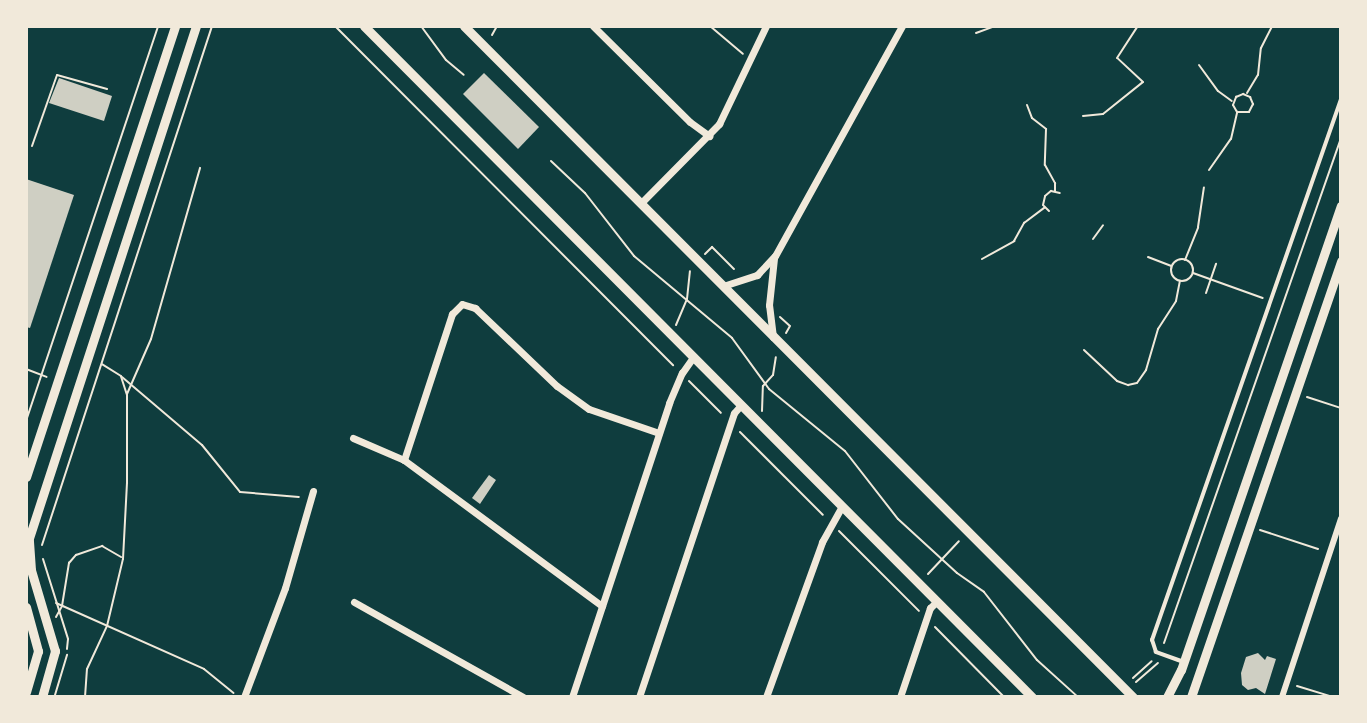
<!DOCTYPE html>
<html>
<head>
<meta charset="utf-8">
<style>
	body { margin:0 }
	#map { position:relative; width:1367px; height:723px; overflow:hidden; background:#0f3d3e; font-family:"Sofia Sans Condensed",sans-serif }
	div>[style] { position:absolute }
	.building>* { inset:0; background:#cfcfc3 }
	.path>* { height:2px; margin:-1px; padding:0 1px; transform-origin:1px; border-radius:1px; background:#f1e9da }
	.path>.ring { margin:-1px; padding:0; box-sizing:content-box; background:none; border:2px solid #f1e9da; border-radius:50% }
	.service>* { height:4px; margin:-2px; padding:0 2px; transform-origin:2px; border-radius:2px; background:#f1e9da }
	.pedestrian>* { height:6px; margin:-3px; padding:0 3px; transform-origin:3px; border-radius:3px; background:#f1e9da }
	.minor>* { height:7px; margin:-3.5px; padding:0 3.5px; transform-origin:3.5px; border-radius:3.5px; background:#f1e9da }
	.tertiary>* { height:9px; margin:-4.5px; padding:0 4.5px; transform-origin:4.5px; border-radius:4.5px; background:#f1e9da }
	span { translate:-50% -50%; white-space:nowrap; text-align:center; line-height:1.15; -webkit-text-stroke:7px #f1e9da; paint-order:stroke }
	.frame { position:absolute; inset:0; border:28px solid #f1e9da; pointer-events:none }
</style>
</head>
<body>
<div id="map">
	<div class="building">
		<div style="clip-path:polygon(484px 73px,539px 127px,518px 149px,463px 94px)"></div>
		<div style="clip-path:polygon(59px 78px,112px 96px,104px 121px,49px 103px)"></div>
		<div style="clip-path:polygon(26px 179px,74px 195px,30px 328px,26px 327px)"></div>
		<div style="clip-path:polygon(489px 475px,496px 480px,480px 504px,472px 498px)"></div>
		<div style="clip-path:polygon(1258px 653px,1265px 660px,1267px 656px,1276px 659px,1265px 694px,1256px 688px,1248px 690px,1242px 685px,1241px 673px,1246px 657px)"></div>
	</div>
	<div class="path">
		<div style="left:335px;top:26px;width:479px;rotate:45.1deg"></div>
		<div style="left:421px;top:26px;width:42px;rotate:53.7deg"></div>
		<div style="left:446px;top:60px;width:23px;rotate:40deg"></div>
		<div style="left:710px;top:26px;width:43px;rotate:40.3deg"></div>
		<div style="left:976px;top:33px;width:20px;rotate:-20deg"></div>
		<div style="left:492px;top:35px;width:10px;rotate:-61deg"></div>
		<div style="left:1199px;top:65px;width:32px;rotate:54deg"></div>
		<div style="left:1218px;top:91px;width:17px;rotate:36deg"></div>
		<div style="left:1247px;top:93px;width:21px;rotate:-59deg"></div>
		<div style="left:1258px;top:75px;width:27px;rotate:-84deg"></div>
		<div style="left:1261px;top:48px;width:25px;rotate:-63deg"></div>
		<div style="left:1027px;top:105px;width:14px;rotate:69deg"></div>
		<div style="left:1032px;top:118px;width:18px;rotate:38deg"></div>
		<div style="left:1046px;top:129px;width:36px;rotate:92deg"></div>
		<div style="left:1045px;top:165px;width:21px;rotate:61deg"></div>
		<div style="left:1055px;top:183px;width:8px;rotate:90deg"></div>
		<div style="left:1083px;top:116px;width:20px;rotate:-6deg"></div>
		<div style="left:1103px;top:114px;width:51px;rotate:-38.7deg"></div>
		<div style="left:1143px;top:82px;width:35px;rotate:-137deg"></div>
		<div style="left:1117px;top:58px;width:38px;rotate:-57deg"></div>
		<div style="left:32px;top:146px;width:75px;rotate:-70.6deg"></div>
		<div style="left:57px;top:75px;width:52px;rotate:15.6deg"></div>
		<div style="left:551px;top:161px;width:47px;rotate:43.3deg"></div>
		<div style="left:585px;top:193px;width:80px;rotate:52.1deg"></div>
		<div style="left:634px;top:256px;width:128px;rotate:39.9deg"></div>
		<div style="left:732px;top:338px;width:63px;rotate:54deg"></div>
		<div style="left:769px;top:389px;width:98px;rotate:39.2deg"></div>
		<div style="left:845px;top:451px;width:86px;rotate:52.1deg"></div>
		<div style="left:898px;top:519px;width:80px;rotate:42.5deg"></div>
		<div style="left:957px;top:573px;width:33px;rotate:35deg"></div>
		<div style="left:984px;top:592px;width:86px;rotate:52.1deg"></div>
		<div style="left:1037px;top:660px;width:55px;rotate:42.1deg"></div>
		<div style="left:1209px;top:170px;width:38px;rotate:-55deg"></div>
		<div style="left:1231px;top:139px;width:28px;rotate:-77deg"></div>
		<div style="left:1237px;top:112px;width:8px;rotate:-120deg"></div>
		<div style="left:1233px;top:105px;width:9px;rotate:-69deg"></div>
		<div style="left:1236px;top:97px;width:8px;rotate:-23deg"></div>
		<div style="left:1243px;top:94px;width:8px;rotate:23deg"></div>
		<div style="left:1250px;top:97px;width:8px;rotate:67deg"></div>
		<div style="left:1253px;top:104px;width:9px;rotate:117deg"></div>
		<div style="left:1249px;top:112px;width:12px;rotate:180deg"></div>
		<div style="left:1049px;top:211px;width:8px;rotate:-135deg"></div>
		<div style="left:1043px;top:205px;width:9px;rotate:-77deg"></div>
		<div style="left:1045px;top:196px;width:8px;rotate:-40deg"></div>
		<div style="left:1051px;top:191px;width:9px;rotate:13deg"></div>
		<div style="left:1093px;top:239px;width:17px;rotate:-54deg"></div>
		<div style="left:705px;top:254px;width:10px;rotate:-45deg"></div>
		<div style="left:712px;top:247px;width:31px;rotate:45deg"></div>
		<div style="left:1148px;top:257px;width:25px;rotate:21deg"></div>
		<div style="left:982px;top:259px;width:37px;rotate:-29deg"></div>
		<div style="left:1014px;top:241px;width:21px;rotate:-61deg"></div>
		<div style="left:1024px;top:223px;width:26px;rotate:-37deg"></div>
		<div class="ring" style="left:1171px;top:259px;width:20px;height:20px"></div>
		<div style="left:1185px;top:260px;width:35px;rotate:-68deg"></div>
		<div style="left:1198px;top:227px;width:40px;rotate:-81.5deg"></div>
		<div style="left:1193px;top:273px;width:74px;rotate:19.7deg"></div>
		<div style="left:1206px;top:293px;width:31px;rotate:-71deg"></div>
		<div style="left:780px;top:317px;width:13px;rotate:42deg"></div>
		<div style="left:790px;top:326px;width:8px;rotate:120deg"></div>
		<div style="left:676px;top:325px;width:28px;rotate:-67deg"></div>
		<div style="left:687px;top:299px;width:28px;rotate:-84deg"></div>
		<div style="left:1084px;top:350px;width:45px;rotate:43.2deg"></div>
		<div style="left:1117px;top:381px;width:12px;rotate:20deg"></div>
		<div style="left:1128px;top:385px;width:9px;rotate:-13deg"></div>
		<div style="left:1137px;top:383px;width:16px;rotate:-55deg"></div>
		<div style="left:1146px;top:370px;width:43px;rotate:-73.7deg"></div>
		<div style="left:1158px;top:329px;width:33px;rotate:-57deg"></div>
		<div style="left:1176px;top:301px;width:20px;rotate:-79deg"></div>
		<div style="left:26px;top:369px;width:22px;rotate:21deg"></div>
		<div style="left:122px;top:377px;width:105px;rotate:40.4deg"></div>
		<div style="left:202px;top:445px;width:60px;rotate:51deg"></div>
		<div style="left:240px;top:492px;width:59px;rotate:4.8deg"></div>
		<div style="left:689px;top:381px;width:45px;rotate:45deg"></div>
		<div style="left:127px;top:394px;width:60px;rotate:-66.4deg"></div>
		<div style="left:151px;top:339px;width:178px;rotate:-74deg"></div>
		<div style="left:1307px;top:397px;width:36px;rotate:18deg"></div>
		<div style="left:762px;top:411px;width:25px;rotate:-88deg"></div>
		<div style="left:763px;top:386px;width:15px;rotate:-48deg"></div>
		<div style="left:773px;top:375px;width:18px;rotate:-81deg"></div>
		<div style="left:26px;top:421px;width:416px;rotate:-71.5deg"></div>
		<div style="left:740px;top:432px;width:117px;rotate:45deg"></div>
		<div style="left:1260px;top:530px;width:61px;rotate:18.1deg"></div>
		<div style="left:839px;top:531px;width:113px;rotate:45deg"></div>
		<div style="left:42px;top:545px;width:546px;rotate:-71.86deg"></div>
		<div style="left:43px;top:559px;width:84px;rotate:72.6deg"></div>
		<div style="left:68px;top:639px;width:10px;rotate:96deg"></div>
		<div style="left:928px;top:574px;width:45px;rotate:-46.8deg"></div>
		<div style="left:56px;top:603px;width:162px;rotate:24deg"></div>
		<div style="left:204px;top:669px;width:38px;rotate:39deg"></div>
		<div style="left:56px;top:617px;width:13px;rotate:-61deg"></div>
		<div style="left:62px;top:606px;width:44px;rotate:-80.8deg"></div>
		<div style="left:69px;top:563px;width:11px;rotate:-49deg"></div>
		<div style="left:76px;top:555px;width:28px;rotate:-19deg"></div>
		<div style="left:102px;top:546px;width:22px;rotate:30deg"></div>
		<div style="left:935px;top:627px;width:98px;rotate:45.4deg"></div>
		<div style="left:1164px;top:643px;width:535px;rotate:-70.68deg"></div>
		<div style="left:1133px;top:678px;width:25px;rotate:-42deg"></div>
		<div style="left:1136px;top:682px;width:29px;rotate:-41deg"></div>
		<div style="left:1297px;top:686px;width:39px;rotate:17deg"></div>
		<div style="left:55px;top:695px;width:42px;rotate:-73.3deg"></div>
		<div style="left:85px;top:697px;width:28px;rotate:-86deg"></div>
		<div style="left:87px;top:669px;width:47px;rotate:-65.1deg"></div>
		<div style="left:107px;top:626px;width:69px;rotate:-76.6deg"></div>
		<div style="left:123px;top:559px;width:76px;rotate:-87deg"></div>
		<div style="left:127px;top:483px;width:88px;rotate:-90deg"></div>
		<div style="left:127px;top:395px;width:20px;rotate:-108deg"></div>
		<div style="left:121px;top:376px;width:22px;rotate:-148deg"></div>
	</div>
	<div class="service">
		<div style="left:1181px;top:661px;width:27px;rotate:-160deg"></div>
		<div style="left:1156px;top:652px;width:13px;rotate:-108deg"></div>
		<div style="left:1152px;top:640px;width:573px;rotate:-70.74deg"></div>
	</div>
	<div class="pedestrian">
		<div style="left:1282px;top:697px;width:188px;rotate:-71.7deg"></div>
	</div>
	<div class="minor">
		<div style="left:593px;top:26px;width:136px;rotate:44.7deg"></div>
		<div style="left:690px;top:122px;width:24px;rotate:36deg"></div>
		<div style="left:642px;top:202px;width:110px;rotate:-45.4deg"></div>
		<div style="left:719px;top:124px;width:109px;rotate:-64.4deg"></div>
		<div style="left:723px;top:286px;width:36px;rotate:-18deg"></div>
		<div style="left:757px;top:275px;width:26px;rotate:-47deg"></div>
		<div style="left:775px;top:256px;width:263px;rotate:-61.1deg"></div>
		<div style="left:773px;top:337px;width:32px;rotate:-97deg"></div>
		<div style="left:769px;top:305px;width:47px;rotate:-83.9deg"></div>
		<div style="left:353px;top:438px;width:56px;rotate:23.3deg"></div>
		<div style="left:404px;top:460px;width:246px;rotate:36.4deg"></div>
		<div style="left:404px;top:460px;width:154px;rotate:-71.8deg"></div>
		<div style="left:452px;top:314px;width:14px;rotate:-45deg"></div>
		<div style="left:462px;top:304px;width:14px;rotate:17deg"></div>
		<div style="left:475px;top:308px;width:113px;rotate:43.6deg"></div>
		<div style="left:557px;top:386px;width:39px;rotate:36deg"></div>
		<div style="left:589px;top:409px;width:74px;rotate:18.9deg"></div>
		<div style="left:354px;top:602px;width:194px;rotate:29.3deg"></div>
		<div style="left:244px;top:697px;width:116px;rotate:-69.4deg"></div>
		<div style="left:285px;top:588px;width:101px;rotate:-73.9deg"></div>
		<div style="left:572px;top:697px;width:310px;rotate:-71.7deg"></div>
		<div style="left:669px;top:403px;width:33px;rotate:-67deg"></div>
		<div style="left:682px;top:373px;width:19px;rotate:-55deg"></div>
		<div style="left:639px;top:697px;width:299px;rotate:-71.5deg"></div>
		<div style="left:734px;top:413px;width:11px;rotate:-49deg"></div>
		<div style="left:766px;top:697px;width:165px;rotate:-70.1deg"></div>
		<div style="left:822px;top:542px;width:41px;rotate:-60.9deg"></div>
		<div style="left:900px;top:697px;width:94px;rotate:-71.4deg"></div>
		<div style="left:930px;top:608px;width:10px;rotate:-45deg"></div>
	</div>
	<div class="tertiary">
		<div style="left:364px;top:26px;width:947px;rotate:45.13deg"></div>
		<div style="left:464px;top:26px;width:948px;rotate:45.09deg"></div>
		<div style="left:26px;top:477px;width:475px;rotate:-71.7deg"></div>
		<div style="left:26px;top:607px;width:46px;rotate:74.7deg"></div>
		<div style="left:38px;top:651px;width:43px;rotate:106.3deg"></div>
		<div style="left:42px;top:697px;width:48px;rotate:-74.2deg"></div>
		<div style="left:55px;top:651px;width:84px;rotate:-106.5deg"></div>
		<div style="left:31px;top:570px;width:32px;rotate:-94deg"></div>
		<div style="left:29px;top:538px;width:539px;rotate:-71.94deg"></div>
		<div style="left:1167px;top:697px;width:30px;rotate:-63deg"></div>
		<div style="left:1181px;top:670px;width:491px;rotate:-71deg"></div>
		<div style="left:1191px;top:697px;width:461px;rotate:-71deg"></div>
	</div>
	<div class="frame"></div>
</div>
</body>
</html>
